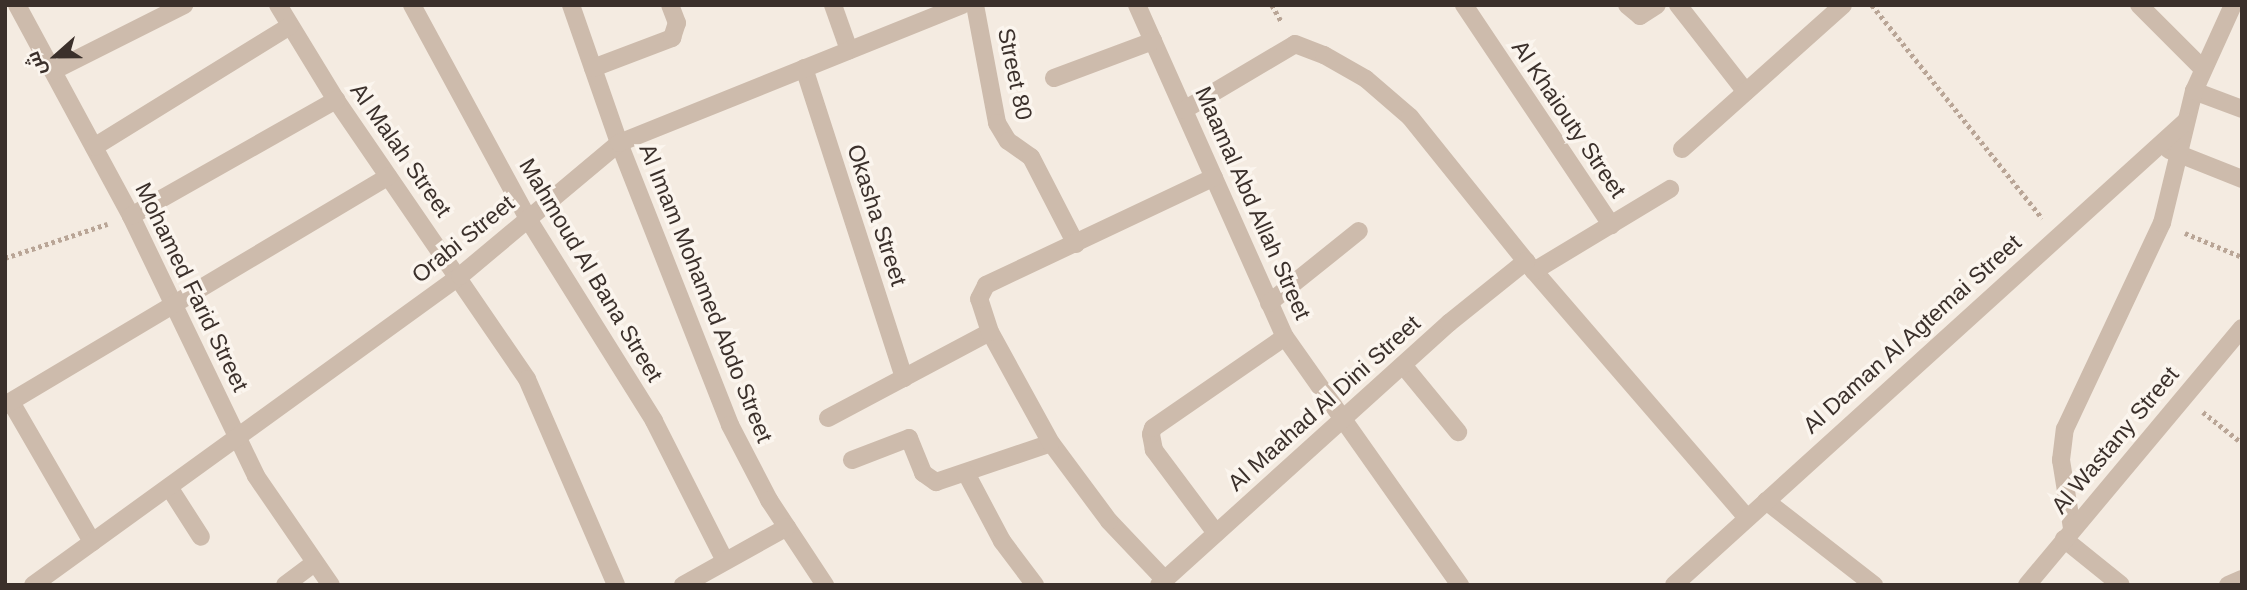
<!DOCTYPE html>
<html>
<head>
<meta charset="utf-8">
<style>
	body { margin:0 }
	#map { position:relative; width:2247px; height:590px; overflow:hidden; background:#f4ebe1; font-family:Helvetica,Cairo,sans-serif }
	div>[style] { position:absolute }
	.path>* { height:4.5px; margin-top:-2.25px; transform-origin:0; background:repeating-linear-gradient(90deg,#b9a596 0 3.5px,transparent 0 7px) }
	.minor>* { height:18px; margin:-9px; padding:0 9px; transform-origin:9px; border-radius:9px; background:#cdbbac }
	span { translate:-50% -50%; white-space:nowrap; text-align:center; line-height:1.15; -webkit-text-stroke:7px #fbf5ee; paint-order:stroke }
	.street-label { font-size:23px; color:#3b302b }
	.frame { position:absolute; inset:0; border:7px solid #3b302b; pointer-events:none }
	.north { position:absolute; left:21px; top:21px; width:70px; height:70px; -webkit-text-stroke:5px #fbf5ee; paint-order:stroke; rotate:249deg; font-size:19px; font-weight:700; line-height:28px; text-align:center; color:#3b302b }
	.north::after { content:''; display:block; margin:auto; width:24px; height:32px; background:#3b302b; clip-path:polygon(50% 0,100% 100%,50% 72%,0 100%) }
</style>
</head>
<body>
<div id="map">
	<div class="path">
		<div style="left:1272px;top:5px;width:20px;rotate:60deg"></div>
		<div style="left:1872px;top:5px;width:273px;rotate:51.4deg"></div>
		<div style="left:2185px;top:233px;width:62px;rotate:22.8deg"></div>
		<div style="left:5px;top:258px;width:108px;rotate:-18.4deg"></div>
		<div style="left:2203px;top:412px;width:50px;rotate:38.5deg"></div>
	</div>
	<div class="minor">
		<div style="left:17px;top:5px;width:240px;rotate:61.6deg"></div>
		<div style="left:131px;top:216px;width:288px;rotate:64.3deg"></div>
		<div style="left:256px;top:476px;width:132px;rotate:55.5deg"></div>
		<div style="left:278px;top:5px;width:111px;rotate:58.6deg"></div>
		<div style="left:336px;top:100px;width:338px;rotate:55.6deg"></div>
		<div style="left:527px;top:379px;width:224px;rotate:66.6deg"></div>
		<div style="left:412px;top:5px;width:243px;rotate:61.5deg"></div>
		<div style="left:528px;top:219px;width:238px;rotate:58deg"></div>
		<div style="left:654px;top:421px;width:157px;rotate:63.1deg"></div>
		<div style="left:571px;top:5px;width:146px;rotate:70.8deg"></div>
		<div style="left:619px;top:143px;width:303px;rotate:68.5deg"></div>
		<div style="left:730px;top:425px;width:85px;rotate:62.5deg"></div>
		<div style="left:769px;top:500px;width:102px;rotate:56.6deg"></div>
		<div style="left:833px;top:5px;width:48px;rotate:70.4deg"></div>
		<div style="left:975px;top:5px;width:120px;rotate:79.4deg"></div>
		<div style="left:997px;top:123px;width:21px;rotate:59deg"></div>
		<div style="left:1008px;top:141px;width:28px;rotate:35deg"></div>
		<div style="left:1031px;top:157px;width:98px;rotate:62.7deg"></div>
		<div style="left:1137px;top:5px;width:363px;rotate:66deg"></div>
		<div style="left:1285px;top:337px;width:304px;rotate:54.8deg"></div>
		<div style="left:1464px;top:5px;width:265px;rotate:56.2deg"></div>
		<div style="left:1627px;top:5px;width:17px;rotate:40deg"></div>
		<div style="left:1640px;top:16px;width:20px;rotate:-33deg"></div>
		<div style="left:1678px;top:5px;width:110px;rotate:52deg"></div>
		<div style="left:2139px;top:5px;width:89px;rotate:45deg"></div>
		<div style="left:593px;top:68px;width:85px;rotate:-20.8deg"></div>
		<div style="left:672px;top:38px;width:16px;rotate:-72deg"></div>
		<div style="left:677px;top:23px;width:19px;rotate:-111deg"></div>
		<div style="left:804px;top:68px;width:326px;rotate:72.1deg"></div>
		<div style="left:53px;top:71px;width:147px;rotate:-26.7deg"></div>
		<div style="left:1054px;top:78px;width:106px;rotate:-20.5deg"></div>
		<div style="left:2194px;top:91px;width:51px;rotate:20.6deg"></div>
		<div style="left:1184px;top:110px;width:129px;rotate:-30.7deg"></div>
		<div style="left:1295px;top:44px;width:31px;rotate:21deg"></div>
		<div style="left:1324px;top:55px;width:48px;rotate:29.7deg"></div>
		<div style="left:1366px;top:79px;width:58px;rotate:40.8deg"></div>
		<div style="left:1410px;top:117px;width:198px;rotate:51.2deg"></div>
		<div style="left:1534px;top:271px;width:326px;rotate:49.2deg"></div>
		<div style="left:94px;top:147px;width:230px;rotate:-31.7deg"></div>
		<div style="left:1682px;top:149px;width:216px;rotate:-41.8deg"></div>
		<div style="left:2169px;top:150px;width:79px;rotate:21.7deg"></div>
		<div style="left:131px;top:216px;width:236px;rotate:-29.5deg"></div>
		<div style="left:1534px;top:271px;width:159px;rotate:-31.1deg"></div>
		<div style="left:1269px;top:303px;width:115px;rotate:-38.7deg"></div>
		<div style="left:1403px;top:365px;width:87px;rotate:50.6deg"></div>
		<div style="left:11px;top:402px;width:162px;rotate:59.9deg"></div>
		<div style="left:5px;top:405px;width:446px;rotate:-30.8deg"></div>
		<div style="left:828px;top:418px;width:183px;rotate:-28deg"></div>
		<div style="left:852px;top:460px;width:61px;rotate:-21.1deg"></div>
		<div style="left:909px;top:438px;width:38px;rotate:68deg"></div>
		<div style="left:923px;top:473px;width:16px;rotate:35deg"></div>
		<div style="left:936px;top:482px;width:121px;rotate:-18.7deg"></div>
		<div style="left:966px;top:473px;width:77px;rotate:62.1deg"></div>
		<div style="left:1002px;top:541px;width:55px;rotate:53.1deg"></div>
		<div style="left:169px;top:487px;width:59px;rotate:57.4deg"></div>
		<div style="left:1766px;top:501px;width:137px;rotate:37.9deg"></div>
		<div style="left:2072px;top:528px;width:69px;rotate:-99.2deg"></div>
		<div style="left:2061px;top:460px;width:31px;rotate:-83deg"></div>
		<div style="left:2065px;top:429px;width:228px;rotate:-64.8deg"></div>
		<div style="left:2162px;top:223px;width:136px;rotate:-76.4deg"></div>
		<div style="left:2194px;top:91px;width:94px;rotate:-65.6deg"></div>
		<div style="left:1216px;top:533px;width:104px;rotate:-126.8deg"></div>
		<div style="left:1154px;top:450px;width:16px;rotate:-101deg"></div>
		<div style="left:1151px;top:434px;width:6px;rotate:-72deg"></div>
		<div style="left:1153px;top:428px;width:160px;rotate:-34.6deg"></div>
		<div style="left:2064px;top:539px;width:73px;rotate:38.9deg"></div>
		<div style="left:1165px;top:580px;width:81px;rotate:-133.5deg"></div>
		<div style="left:1109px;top:521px;width:97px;rotate:-126.6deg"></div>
		<div style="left:1051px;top:443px;width:127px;rotate:-118.8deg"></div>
		<div style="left:990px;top:332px;width:35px;rotate:-108deg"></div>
		<div style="left:979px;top:299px;width:16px;rotate:-63deg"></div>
		<div style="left:986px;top:285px;width:252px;rotate:-25.3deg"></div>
		<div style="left:33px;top:585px;width:527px;rotate:-35.89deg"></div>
		<div style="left:460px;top:276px;width:207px;rotate:-39.9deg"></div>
		<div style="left:619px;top:143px;width:370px;rotate:-21.9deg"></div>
		<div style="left:285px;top:585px;width:36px;rotate:-37deg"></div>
		<div style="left:683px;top:585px;width:119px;rotate:-29.1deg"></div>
		<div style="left:1159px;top:585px;width:391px;rotate:-42.1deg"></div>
		<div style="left:1449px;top:323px;width:99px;rotate:-38.8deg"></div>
		<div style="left:1674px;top:585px;width:690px;rotate:-42.18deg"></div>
		<div style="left:2027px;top:585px;width:335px;rotate:-50.1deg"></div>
		<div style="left:2228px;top:585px;width:15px;rotate:-23deg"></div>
	</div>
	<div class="street-label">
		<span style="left:1015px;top:74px;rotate:78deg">Street 80</span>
		<span style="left:1569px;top:119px;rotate:56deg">Al Khaiouty Street</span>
		<span style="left:401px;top:150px;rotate:55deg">Al Malah Street</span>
		<span style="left:1253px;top:203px;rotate:66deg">Maamal Abd Allah Street</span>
		<span style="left:877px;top:215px;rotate:72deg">Okasha Street</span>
		<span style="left:463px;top:239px;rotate:-39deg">Orabi Street</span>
		<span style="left:591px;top:270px;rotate:59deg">Mahmoud Al Bana Street</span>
		<span style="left:192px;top:287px;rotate:64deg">Mohamed Farid Street</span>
		<span style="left:706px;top:293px;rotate:68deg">Al Imam Mohamed Abdo Street</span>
		<span style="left:1912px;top:334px;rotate:-42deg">Al Daman Al Agtemai Street</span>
		<span style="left:1324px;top:403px;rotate:-42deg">Al Maahad Al Dini Street</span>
		<span style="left:2115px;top:440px;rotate:-50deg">Al Wastany Street</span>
	</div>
	<div class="frame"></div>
	<div class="north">ش</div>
</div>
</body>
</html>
